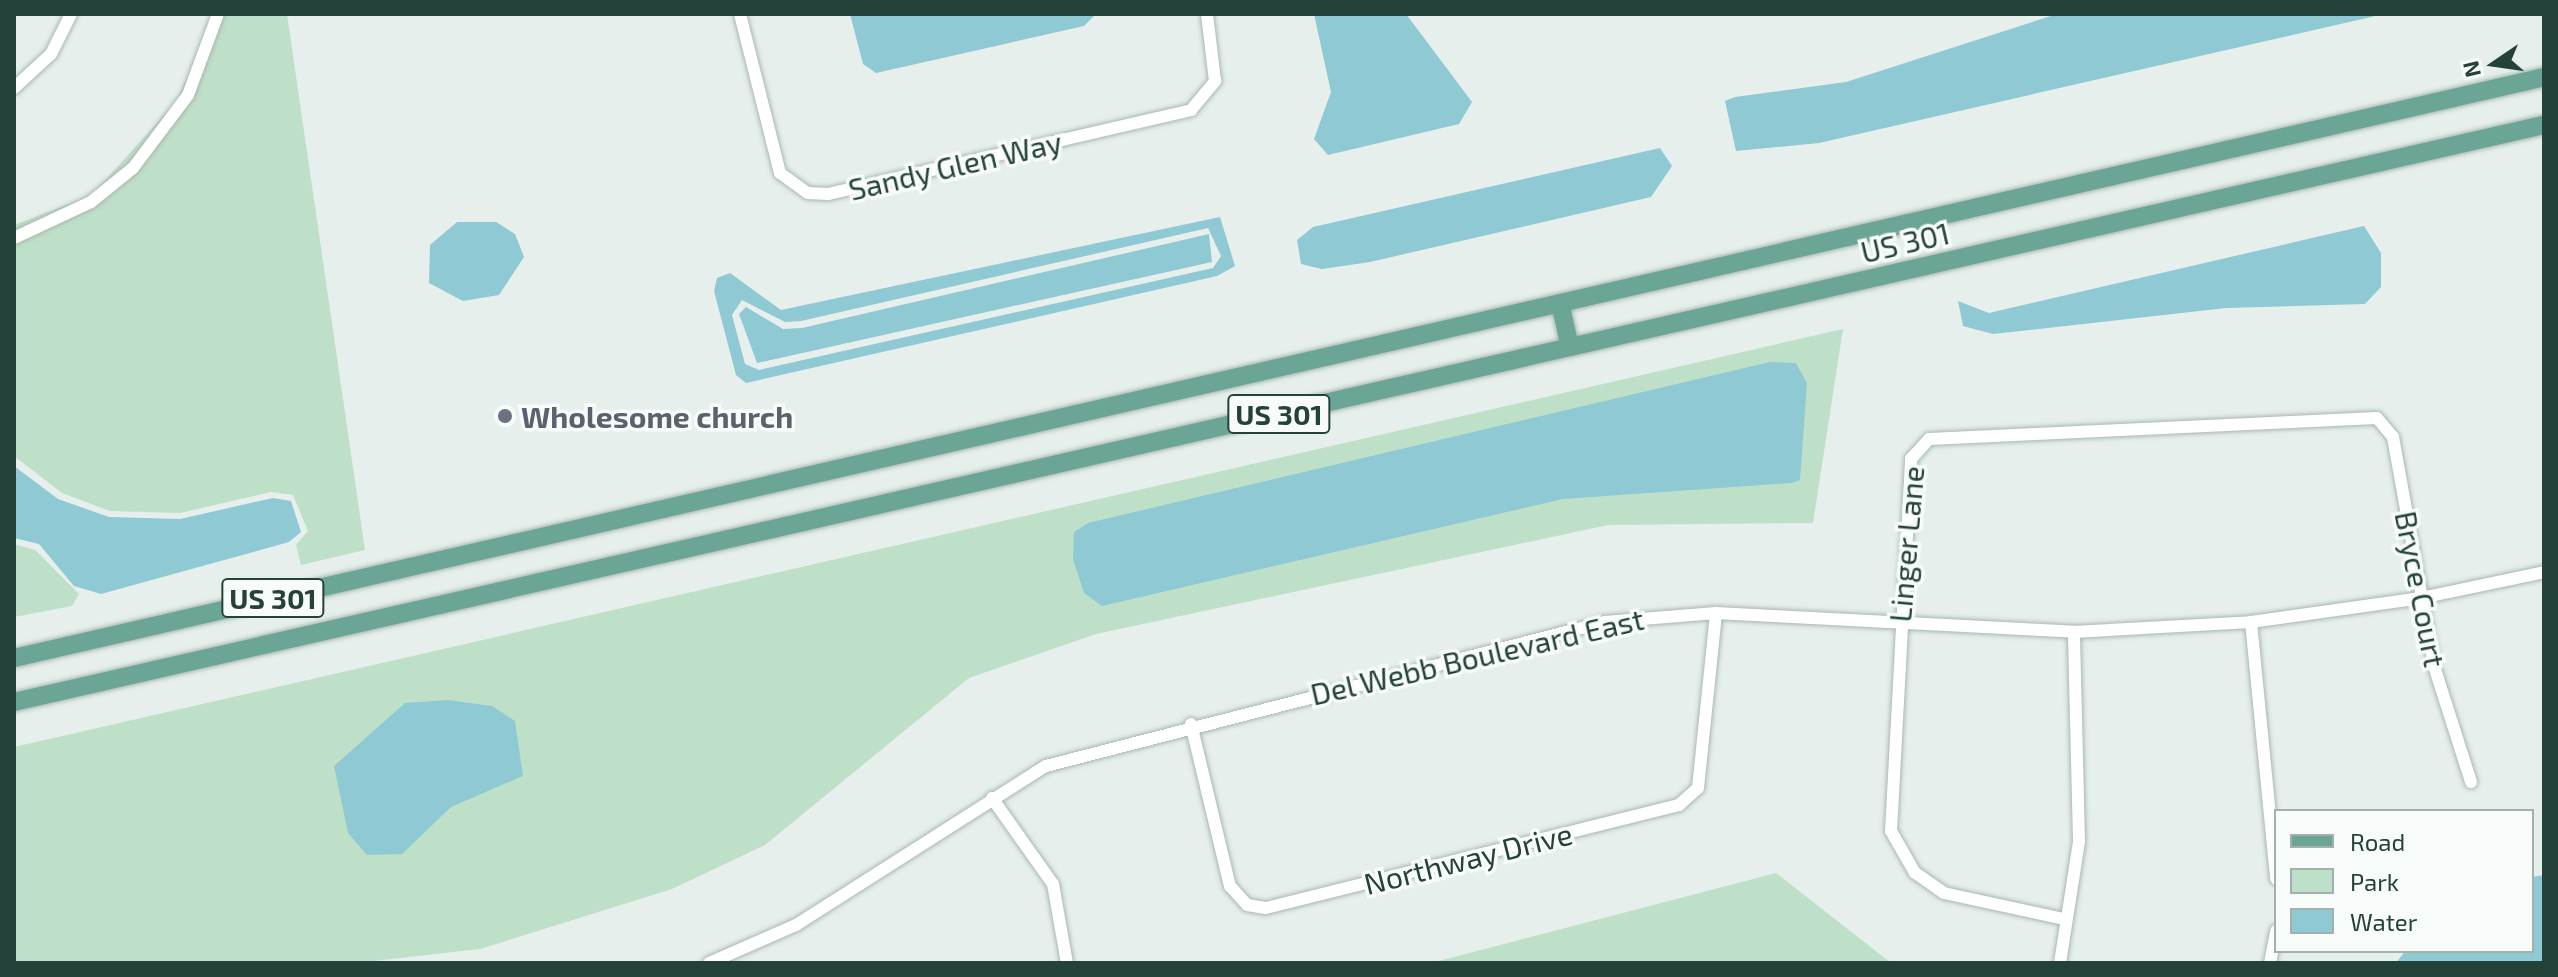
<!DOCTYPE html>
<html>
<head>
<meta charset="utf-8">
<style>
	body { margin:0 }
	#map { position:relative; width:2558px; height:977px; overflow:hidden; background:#e6efeb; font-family:"Exo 2",sans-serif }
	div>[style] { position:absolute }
	.green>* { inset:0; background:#bfe0c8 }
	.water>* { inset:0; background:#8ec9d4 }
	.roads { filter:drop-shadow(0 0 2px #a8b8b2) drop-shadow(0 0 2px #a8b8b2) }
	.minor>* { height:12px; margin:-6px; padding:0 6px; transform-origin:6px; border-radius:6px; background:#fff }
	.primary>* { height:18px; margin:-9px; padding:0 9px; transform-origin:9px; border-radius:9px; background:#6aa596 }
	.dots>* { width:22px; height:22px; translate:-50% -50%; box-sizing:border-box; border:4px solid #f7fbf9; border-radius:50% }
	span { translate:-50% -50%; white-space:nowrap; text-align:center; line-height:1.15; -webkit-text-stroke:7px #f7fbf9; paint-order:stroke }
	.shield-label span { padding:2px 6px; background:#f7fbf9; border:2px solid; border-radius:6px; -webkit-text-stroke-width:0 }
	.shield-label { font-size:28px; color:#24423a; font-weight:700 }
	.street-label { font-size:30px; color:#24423a }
	.worship-label { font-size:30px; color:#5b616d; font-weight:700 }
	.left { translate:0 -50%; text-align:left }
	.frame { position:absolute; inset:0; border:16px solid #24423a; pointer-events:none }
	.legend { position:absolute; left:2274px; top:809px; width:260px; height:144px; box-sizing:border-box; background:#f7fbf9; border:2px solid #a3b1ad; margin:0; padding:10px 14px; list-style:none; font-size:24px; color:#24423a }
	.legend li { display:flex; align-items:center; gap:16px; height:40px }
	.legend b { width:40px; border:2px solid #a3b1ad }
	.north { position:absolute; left:2454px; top:24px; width:80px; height:80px; -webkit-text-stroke:6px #f7fbf9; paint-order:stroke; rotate:257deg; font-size:22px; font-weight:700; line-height:32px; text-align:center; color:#24423a }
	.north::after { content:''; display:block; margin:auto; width:28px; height:36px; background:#24423a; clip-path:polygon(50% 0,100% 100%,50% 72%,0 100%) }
</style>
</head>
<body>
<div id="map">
	<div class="green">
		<div style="clip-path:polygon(217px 14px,287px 14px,365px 550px,301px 565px,296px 545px,308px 531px,293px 495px,271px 492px,180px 513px,110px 511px,62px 493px,14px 456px,14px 225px,92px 195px,175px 103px)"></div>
		<div style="clip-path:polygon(1843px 329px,1813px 523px,1608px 525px,1096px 634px,969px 678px,765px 845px,672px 889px,480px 949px,356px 963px,14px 963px,14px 747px)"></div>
		<div style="clip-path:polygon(14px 544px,35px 550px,79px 594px,72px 606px,14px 617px)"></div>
		<div style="clip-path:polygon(1776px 873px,1891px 963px,1431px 963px)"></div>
	</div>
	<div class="water">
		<div style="clip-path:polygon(850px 14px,1096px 14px,1084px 26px,876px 73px,863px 64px)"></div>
		<div style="clip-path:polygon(1314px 14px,1406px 14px,1472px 102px,1459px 124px,1328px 155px,1314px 139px,1331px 92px)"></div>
		<div style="clip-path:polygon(2057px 14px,2384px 14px,1819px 143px,1736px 151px,1725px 101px,1735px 97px,1846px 82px)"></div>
		<div style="clip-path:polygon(1660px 148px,1672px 166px,1651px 197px,1370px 262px,1322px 269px,1301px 264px,1297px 240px,1313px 227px)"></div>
		<div style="clip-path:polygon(evenodd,1220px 217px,1235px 266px,1217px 276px,746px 383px,736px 375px,714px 291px,717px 278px,730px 273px,781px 310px,1220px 217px,1208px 228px,1221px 256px,1213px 268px,759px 370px,745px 364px,732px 315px,742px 300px,785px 322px,801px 321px,1208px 228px)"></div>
		<div style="clip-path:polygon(457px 222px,496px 222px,515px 234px,524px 257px,499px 295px,463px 301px,429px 283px,430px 245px)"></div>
		<div style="clip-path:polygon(2364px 226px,2381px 253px,2381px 287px,2365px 304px,2226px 308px,1993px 334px,1963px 326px,1958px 301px,1989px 313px)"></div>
		<div style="clip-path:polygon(1209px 234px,1212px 262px,757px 363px,739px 314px,746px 307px,783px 329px,802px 328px)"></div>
		<div style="clip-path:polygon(1770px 362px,1796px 363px,1807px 383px,1800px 480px,1792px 483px,1563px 499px,1102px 606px,1084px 593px,1073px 559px,1074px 532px,1088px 523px)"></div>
		<div style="clip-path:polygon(14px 466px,58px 499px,109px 517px,180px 519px,273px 498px,291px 501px,301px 532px,289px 542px,101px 594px,74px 586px,39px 544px,14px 538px)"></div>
		<div style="clip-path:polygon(448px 700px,492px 706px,515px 721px,523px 776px,451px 807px,402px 854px,367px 855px,348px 833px,334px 766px,405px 703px)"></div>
		<div style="clip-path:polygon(2544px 875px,2544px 963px,2396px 963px,2405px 951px,2532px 951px,2532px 877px)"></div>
	</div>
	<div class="roads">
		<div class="minor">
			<div style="left:740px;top:14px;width:164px;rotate:75.9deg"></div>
			<div style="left:780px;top:173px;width:34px;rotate:36deg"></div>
			<div style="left:808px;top:193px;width:20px;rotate:3deg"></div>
			<div style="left:828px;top:194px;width:373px;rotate:-13deg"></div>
			<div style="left:1191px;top:110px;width:38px;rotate:-50deg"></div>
			<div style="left:1215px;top:81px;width:67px;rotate:-96.8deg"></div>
			<div style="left:14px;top:88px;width:50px;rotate:-42.6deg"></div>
			<div style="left:51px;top:54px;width:45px;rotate:-63.4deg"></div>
			<div style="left:14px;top:238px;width:85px;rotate:-25.1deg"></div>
			<div style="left:91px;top:202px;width:54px;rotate:-39deg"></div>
			<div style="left:133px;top:168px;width:91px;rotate:-53deg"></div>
			<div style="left:188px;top:95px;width:86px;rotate:-69.7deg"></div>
			<div style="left:2251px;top:622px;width:258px;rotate:84.4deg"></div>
			<div style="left:1191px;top:724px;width:167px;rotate:76.5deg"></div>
			<div style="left:1230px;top:886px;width:25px;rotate:48deg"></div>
			<div style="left:1247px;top:905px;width:19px;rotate:9deg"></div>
			<div style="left:1266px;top:908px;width:426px;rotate:-14deg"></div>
			<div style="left:1679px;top:805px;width:25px;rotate:-42deg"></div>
			<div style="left:1698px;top:788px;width:176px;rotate:-84.1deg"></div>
			<div style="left:992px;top:798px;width:105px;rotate:54.7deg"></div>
			<div style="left:1053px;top:884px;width:80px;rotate:80deg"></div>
			<div style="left:2064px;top:919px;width:123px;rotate:-167.8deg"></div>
			<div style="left:1944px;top:893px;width:35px;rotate:-145deg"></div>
			<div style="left:1915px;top:873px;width:48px;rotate:-119.7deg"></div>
			<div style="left:1891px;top:831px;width:373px;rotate:-86.9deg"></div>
			<div style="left:1911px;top:459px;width:27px;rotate:-48deg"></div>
			<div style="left:1929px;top:439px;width:448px;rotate:-2.7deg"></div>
			<div style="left:2377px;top:418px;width:25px;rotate:50deg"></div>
			<div style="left:2393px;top:437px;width:233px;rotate:79.8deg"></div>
			<div style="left:2434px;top:666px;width:122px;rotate:72.3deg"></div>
			<div style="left:709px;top:963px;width:95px;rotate:-23.6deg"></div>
			<div style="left:796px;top:925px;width:296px;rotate:-32.5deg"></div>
			<div style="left:1046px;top:766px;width:577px;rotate:-14.45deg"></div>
			<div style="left:1605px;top:622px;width:111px;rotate:-4.6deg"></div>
			<div style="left:1716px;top:613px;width:359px;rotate:3deg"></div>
			<div style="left:2074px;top:632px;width:177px;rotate:-3.2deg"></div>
			<div style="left:2251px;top:622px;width:172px;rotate:-8deg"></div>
			<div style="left:2421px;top:598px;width:126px;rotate:-11.9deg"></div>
			<div style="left:2060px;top:963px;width:123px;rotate:-81.1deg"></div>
			<div style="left:2079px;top:841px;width:209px;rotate:-91.4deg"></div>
			<div style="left:2270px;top:963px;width:33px;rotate:-79deg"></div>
		</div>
		<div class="primary">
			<div style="left:1560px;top:303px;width:45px;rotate:77.2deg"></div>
			<div style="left:14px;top:658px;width:2596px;rotate:-12.93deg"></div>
			<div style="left:14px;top:702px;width:2595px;rotate:-12.85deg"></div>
		</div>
	</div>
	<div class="dots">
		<div style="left:505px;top:416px;background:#6b7280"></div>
	</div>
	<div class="shield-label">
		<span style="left:1279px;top:414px">US 301</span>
		<span style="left:273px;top:598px">US 301</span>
	</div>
	<div class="street-label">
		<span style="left:955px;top:165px;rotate:-13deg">Sandy Glen Way</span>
		<span style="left:1905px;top:242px;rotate:-13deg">US 301</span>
		<span style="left:1906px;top:544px;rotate:-85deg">Linger Lane</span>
		<span style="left:2421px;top:589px;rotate:79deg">Bryce Court</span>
		<span style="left:1477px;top:656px;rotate:-13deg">Del Webb Boulevard East</span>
		<span style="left:1468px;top:858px;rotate:-14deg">Northway Drive</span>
	</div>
	<div class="worship-label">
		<span class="left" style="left:521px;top:416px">Wholesome church</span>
	</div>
	<div class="frame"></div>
	<ul class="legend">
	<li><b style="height:10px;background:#6aa596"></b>Road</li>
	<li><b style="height:22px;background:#bfe0c8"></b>Park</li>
	<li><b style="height:22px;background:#8ec9d4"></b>Water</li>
	</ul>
	<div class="north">N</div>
</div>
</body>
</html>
